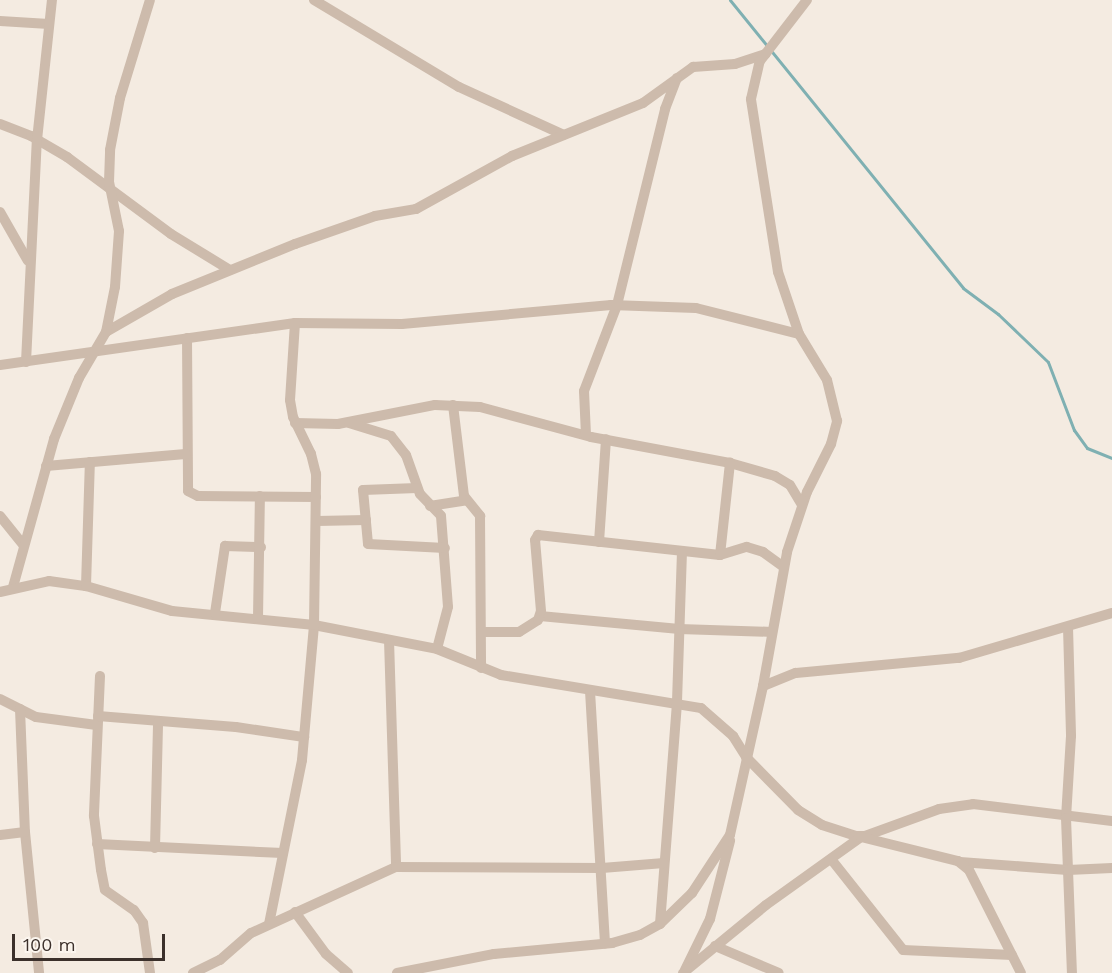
<!DOCTYPE html>
<html>
<head>
<meta charset="utf-8">
<style>
	body { margin:0 }
	#map { position:relative; width:1112px; height:973px; overflow:hidden; background:#f4ebe1; font-family:"Work Sans",sans-serif }
	div>[style] { position:absolute }
	.stream>* { height:3px; margin:-1.5px; padding:0 1.5px; transform-origin:1.5px; border-radius:1.5px; background:#7fb0b2 }
	.street>* { height:10px; margin:-5px; padding:0 5px; transform-origin:5px; border-radius:5px; background:#cdbbac }
	span { translate:-50% -50%; white-space:nowrap; text-align:center; line-height:1.15; -webkit-text-stroke:4.5px #fbf5ee; paint-order:stroke }
	.scale { position:absolute; left:12px; top:934px; width:153px; height:27px; box-sizing:border-box; border:3px solid #3b302b; border-top:0; padding-left:8px; font-size:18px; line-height:21px; white-space:nowrap; color:#3b302b; -webkit-text-stroke:4px #fbf5ee; paint-order:stroke }
</style>
</head>
<body>
<div id="map">
	<div class="stream">
		<div style="left:730px;top:0;width:370px;rotate:51deg"></div>
		<div style="left:963px;top:288px;width:44px;rotate:36.6deg"></div>
		<div style="left:998px;top:314px;width:69px;rotate:43.8deg"></div>
		<div style="left:1048px;top:362px;width:73px;rotate:69.1deg"></div>
		<div style="left:1074px;top:430px;width:22px;rotate:54deg"></div>
		<div style="left:1087px;top:448px;width:27px;rotate:22deg"></div>
	</div>
	<div class="street">
		<div style="left:314px;top:0;width:169px;rotate:31deg"></div>
		<div style="left:459px;top:87px;width:115px;rotate:24.6deg"></div>
		<div style="left:0;top:21px;width:49px;rotate:3.5deg"></div>
		<div style="left:0;top:124px;width:33px;rotate:21deg"></div>
		<div style="left:31px;top:136px;width:42px;rotate:30.3deg"></div>
		<div style="left:67px;top:157px;width:129px;rotate:36.5deg"></div>
		<div style="left:171px;top:234px;width:69px;rotate:31.4deg"></div>
		<div style="left:0;top:212px;width:56px;rotate:60.3deg"></div>
		<div style="left:106px;top:332px;width:76px;rotate:-29.9deg"></div>
		<div style="left:172px;top:294px;width:133px;rotate:-22.1deg"></div>
		<div style="left:295px;top:244px;width:85px;rotate:-19.3deg"></div>
		<div style="left:375px;top:216px;width:42px;rotate:-9.7deg"></div>
		<div style="left:416px;top:209px;width:110px;rotate:-28.9deg"></div>
		<div style="left:512px;top:156px;width:141px;rotate:-22deg"></div>
		<div style="left:643px;top:103px;width:62px;rotate:-35.8deg"></div>
		<div style="left:693px;top:67px;width:42px;rotate:-4.1deg"></div>
		<div style="left:735px;top:64px;width:32px;rotate:-18deg"></div>
		<div style="left:187px;top:338px;width:153px;rotate:89.6deg"></div>
		<div style="left:188px;top:491px;width:11px;rotate:27deg"></div>
		<div style="left:198px;top:496px;width:118px;rotate:0.5deg"></div>
		<div style="left:26px;top:362px;width:222px;rotate:-87.2deg"></div>
		<div style="left:37px;top:140px;width:141px;rotate:-83.9deg"></div>
		<div style="left:0;top:365px;width:298px;rotate:-8.1deg"></div>
		<div style="left:295px;top:323px;width:107px;rotate:0.5deg"></div>
		<div style="left:402px;top:324px;width:210px;rotate:-5.2deg"></div>
		<div style="left:611px;top:305px;width:85px;rotate:2deg"></div>
		<div style="left:696px;top:308px;width:106px;rotate:14.2deg"></div>
		<div style="left:453px;top:405px;width:92px;rotate:83.1deg"></div>
		<div style="left:464px;top:496px;width:26px;rotate:51deg"></div>
		<div style="left:480px;top:516px;width:152px;rotate:89.6deg"></div>
		<div style="left:295px;top:423px;width:43px;rotate:1.3deg"></div>
		<div style="left:338px;top:424px;width:99px;rotate:-11.1deg"></div>
		<div style="left:435px;top:405px;width:45px;rotate:2.5deg"></div>
		<div style="left:480px;top:407px;width:115px;rotate:15.1deg"></div>
		<div style="left:591px;top:437px;width:141px;rotate:10.6deg"></div>
		<div style="left:730px;top:463px;width:47px;rotate:16.1deg"></div>
		<div style="left:775px;top:476px;width:17px;rotate:31deg"></div>
		<div style="left:790px;top:485px;width:23px;rotate:59deg"></div>
		<div style="left:349px;top:423px;width:44px;rotate:17.2deg"></div>
		<div style="left:391px;top:436px;width:24px;rotate:52deg"></div>
		<div style="left:406px;top:455px;width:41px;rotate:70.3deg"></div>
		<div style="left:420px;top:494px;width:30px;rotate:46deg"></div>
		<div style="left:441px;top:516px;width:91px;rotate:85.6deg"></div>
		<div style="left:448px;top:607px;width:43px;rotate:104.7deg"></div>
		<div style="left:586px;top:435px;width:44px;rotate:-92.6deg"></div>
		<div style="left:584px;top:391px;width:92px;rotate:-69deg"></div>
		<div style="left:617px;top:305px;width:202px;rotate:-76.2deg"></div>
		<div style="left:665px;top:109px;width:33px;rotate:-69deg"></div>
		<div style="left:46px;top:466px;width:140px;rotate:-4.9deg"></div>
		<div style="left:417px;top:488px;width:54px;rotate:177.9deg"></div>
		<div style="left:363px;top:490px;width:54px;rotate:84.7deg"></div>
		<div style="left:368px;top:544px;width:77px;rotate:3deg"></div>
		<div style="left:430px;top:506px;width:37px;rotate:-9deg"></div>
		<div style="left:0;top:516px;width:38px;rotate:51deg"></div>
		<div style="left:317px;top:521px;width:49px;rotate:-1.2deg"></div>
		<div style="left:599px;top:542px;width:103px;rotate:-86.1deg"></div>
		<div style="left:720px;top:555px;width:93px;rotate:-83.8deg"></div>
		<div style="left:86px;top:586px;width:124px;rotate:-88.2deg"></div>
		<div style="left:13px;top:587px;width:154px;rotate:-74.5deg"></div>
		<div style="left:54px;top:439px;width:66px;rotate:-67.7deg"></div>
		<div style="left:79px;top:378px;width:53px;rotate:-59.6deg"></div>
		<div style="left:106px;top:332px;width:46px;rotate:-78.7deg"></div>
		<div style="left:115px;top:287px;width:56px;rotate:-85.9deg"></div>
		<div style="left:119px;top:231px;width:50px;rotate:-101.5deg"></div>
		<div style="left:109px;top:182px;width:32px;rotate:-88deg"></div>
		<div style="left:110px;top:150px;width:53px;rotate:-79.1deg"></div>
		<div style="left:120px;top:98px;width:102px;rotate:-73deg"></div>
		<div style="left:0;top:592px;width:50px;rotate:-12.7deg"></div>
		<div style="left:49px;top:581px;width:37px;rotate:8deg"></div>
		<div style="left:86px;top:586px;width:90px;rotate:16.2deg"></div>
		<div style="left:172px;top:611px;width:143px;rotate:5.6deg"></div>
		<div style="left:314px;top:625px;width:125px;rotate:11deg"></div>
		<div style="left:437px;top:649px;width:69px;rotate:22.1deg"></div>
		<div style="left:501px;top:675px;width:203px;rotate:9.4deg"></div>
		<div style="left:701px;top:708px;width:43px;rotate:41.2deg"></div>
		<div style="left:733px;top:736px;width:25px;rotate:58deg"></div>
		<div style="left:746px;top:757px;width:74px;rotate:45.5deg"></div>
		<div style="left:798px;top:810px;width:28px;rotate:32deg"></div>
		<div style="left:822px;top:825px;width:35px;rotate:18deg"></div>
		<div style="left:855px;top:836px;width:10px"></div>
		<div style="left:865px;top:836px;width:79px;rotate:-20deg"></div>
		<div style="left:939px;top:809px;width:34px;rotate:-8deg"></div>
		<div style="left:973px;top:804px;width:140px;rotate:7deg"></div>
		<div style="left:215px;top:613px;width:68px;rotate:-81.5deg"></div>
		<div style="left:225px;top:546px;width:36px;rotate:2deg"></div>
		<div style="left:540px;top:616px;width:140px;rotate:5.3deg"></div>
		<div style="left:679px;top:629px;width:93px;rotate:1.8deg"></div>
		<div style="left:258px;top:618px;width:122px;rotate:-89.1deg"></div>
		<div style="left:1068px;top:627px;width:109px;rotate:88.4deg"></div>
		<div style="left:1071px;top:736px;width:82px;rotate:93.5deg"></div>
		<div style="left:1066px;top:818px;width:155px;rotate:87.8deg"></div>
		<div style="left:481px;top:632px;width:38px"></div>
		<div style="left:519px;top:632px;width:22px;rotate:-32deg"></div>
		<div style="left:538px;top:620px;width:9px;rotate:-72deg"></div>
		<div style="left:541px;top:611px;width:71px;rotate:-94.8deg"></div>
		<div style="left:535px;top:540px;width:6px;rotate:-59deg"></div>
		<div style="left:538px;top:535px;width:183px;rotate:6.3deg"></div>
		<div style="left:720px;top:555px;width:28px;rotate:-17deg"></div>
		<div style="left:747px;top:547px;width:17px;rotate:17deg"></div>
		<div style="left:763px;top:552px;width:26px;rotate:36deg"></div>
		<div style="left:389px;top:640px;width:227px;rotate:88.2deg"></div>
		<div style="left:100px;top:676px;width:140px;rotate:92.5deg"></div>
		<div style="left:94px;top:816px;width:54px;rotate:82.6deg"></div>
		<div style="left:101px;top:870px;width:20px;rotate:79deg"></div>
		<div style="left:105px;top:890px;width:35px;rotate:35deg"></div>
		<div style="left:134px;top:910px;width:16px;rotate:55deg"></div>
		<div style="left:143px;top:923px;width:50px;rotate:82deg"></div>
		<div style="left:763px;top:686px;width:35px;rotate:-22deg"></div>
		<div style="left:796px;top:673px;width:164px;rotate:-5.3deg"></div>
		<div style="left:959px;top:658px;width:159px;rotate:-16.4deg"></div>
		<div style="left:590px;top:691px;width:253px;rotate:86.6deg"></div>
		<div style="left:0;top:699px;width:40px;rotate:26.6deg"></div>
		<div style="left:36px;top:717px;width:61px;rotate:7.6deg"></div>
		<div style="left:20px;top:709px;width:123px;rotate:87.7deg"></div>
		<div style="left:25px;top:832px;width:142px;rotate:84.3deg"></div>
		<div style="left:98px;top:716px;width:138px;rotate:4.6deg"></div>
		<div style="left:236px;top:727px;width:69px;rotate:8.4deg"></div>
		<div style="left:0;top:835px;width:25px;rotate:-7deg"></div>
		<div style="left:97px;top:844px;width:186px;rotate:2.8deg"></div>
		<div style="left:155px;top:848px;width:126px;rotate:-88.6deg"></div>
		<div style="left:831px;top:859px;width:116px;rotate:51.6deg"></div>
		<div style="left:903px;top:950px;width:109px;rotate:2.6deg"></div>
		<div style="left:960px;top:862px;width:108px;rotate:4.2deg"></div>
		<div style="left:1068px;top:870px;width:44px;rotate:-2.6deg"></div>
		<div style="left:295px;top:912px;width:52px;rotate:53.6deg"></div>
		<div style="left:326px;top:954px;width:29px;rotate:41deg"></div>
		<div style="left:269px;top:924px;width:167px;rotate:-78.6deg"></div>
		<div style="left:302px;top:760px;width:136px;rotate:-84.9deg"></div>
		<div style="left:314px;top:625px;width:151px;rotate:-89.2deg"></div>
		<div style="left:316px;top:474px;width:21px;rotate:-104deg"></div>
		<div style="left:311px;top:454px;width:41px;rotate:-115.9deg"></div>
		<div style="left:293px;top:417px;width:17px;rotate:-100deg"></div>
		<div style="left:290px;top:400px;width:77px;rotate:-86.3deg"></div>
		<div style="left:660px;top:924px;width:223px;rotate:-85.6deg"></div>
		<div style="left:677px;top:702px;width:150px;rotate:-88.1deg"></div>
		<div style="left:715px;top:946px;width:69px;rotate:22.9deg"></div>
		<div style="left:685px;top:970px;width:57px;rotate:-63.9deg"></div>
		<div style="left:710px;top:919px;width:81px;rotate:-75.6deg"></div>
		<div style="left:193px;top:973px;width:30px;rotate:-26deg"></div>
		<div style="left:220px;top:960px;width:41px;rotate:-41.1deg"></div>
		<div style="left:251px;top:933px;width:159px;rotate:-24.5deg"></div>
		<div style="left:396px;top:867px;width:206px;rotate:0.3deg"></div>
		<div style="left:602px;top:868px;width:62px;rotate:-4.6deg"></div>
		<div style="left:397px;top:973px;width:99px;rotate:-11.1deg"></div>
		<div style="left:494px;top:954px;width:119px;rotate:-5.3deg"></div>
		<div style="left:612px;top:943px;width:29px;rotate:-16deg"></div>
		<div style="left:640px;top:935px;width:23px;rotate:-29deg"></div>
		<div style="left:660px;top:924px;width:45px;rotate:-44.1deg"></div>
		<div style="left:692px;top:893px;width:69px;rotate:-56.8deg"></div>
		<div style="left:730px;top:835px;width:153px;rotate:-77.5deg"></div>
		<div style="left:763px;top:686px;width:136px;rotate:-79.8deg"></div>
		<div style="left:787px;top:552px;width:63px;rotate:-71.6deg"></div>
		<div style="left:807px;top:492px;width:54px;rotate:-63.4deg"></div>
		<div style="left:831px;top:444px;width:24px;rotate:-75deg"></div>
		<div style="left:837px;top:421px;width:42px;rotate:-103.7deg"></div>
		<div style="left:827px;top:380px;width:54px;rotate:-121.3deg"></div>
		<div style="left:799px;top:334px;width:65px;rotate:-108.7deg"></div>
		<div style="left:778px;top:272px;width:175px;rotate:-98.9deg"></div>
		<div style="left:751px;top:99px;width:39px;rotate:-77deg"></div>
		<div style="left:760px;top:61px;width:77px;rotate:-52.4deg"></div>
		<div style="left:683px;top:973px;width:107px;rotate:-39.3deg"></div>
		<div style="left:766px;top:905px;width:117px;rotate:-35.6deg"></div>
		<div style="left:861px;top:837px;width:100px;rotate:13.9deg"></div>
		<div style="left:958px;top:861px;width:14px;rotate:39deg"></div>
		<div style="left:969px;top:870px;width:115px;rotate:63.2deg"></div>
	</div>
	<div class="scale">100 m</div>
</div>
</body>
</html>
